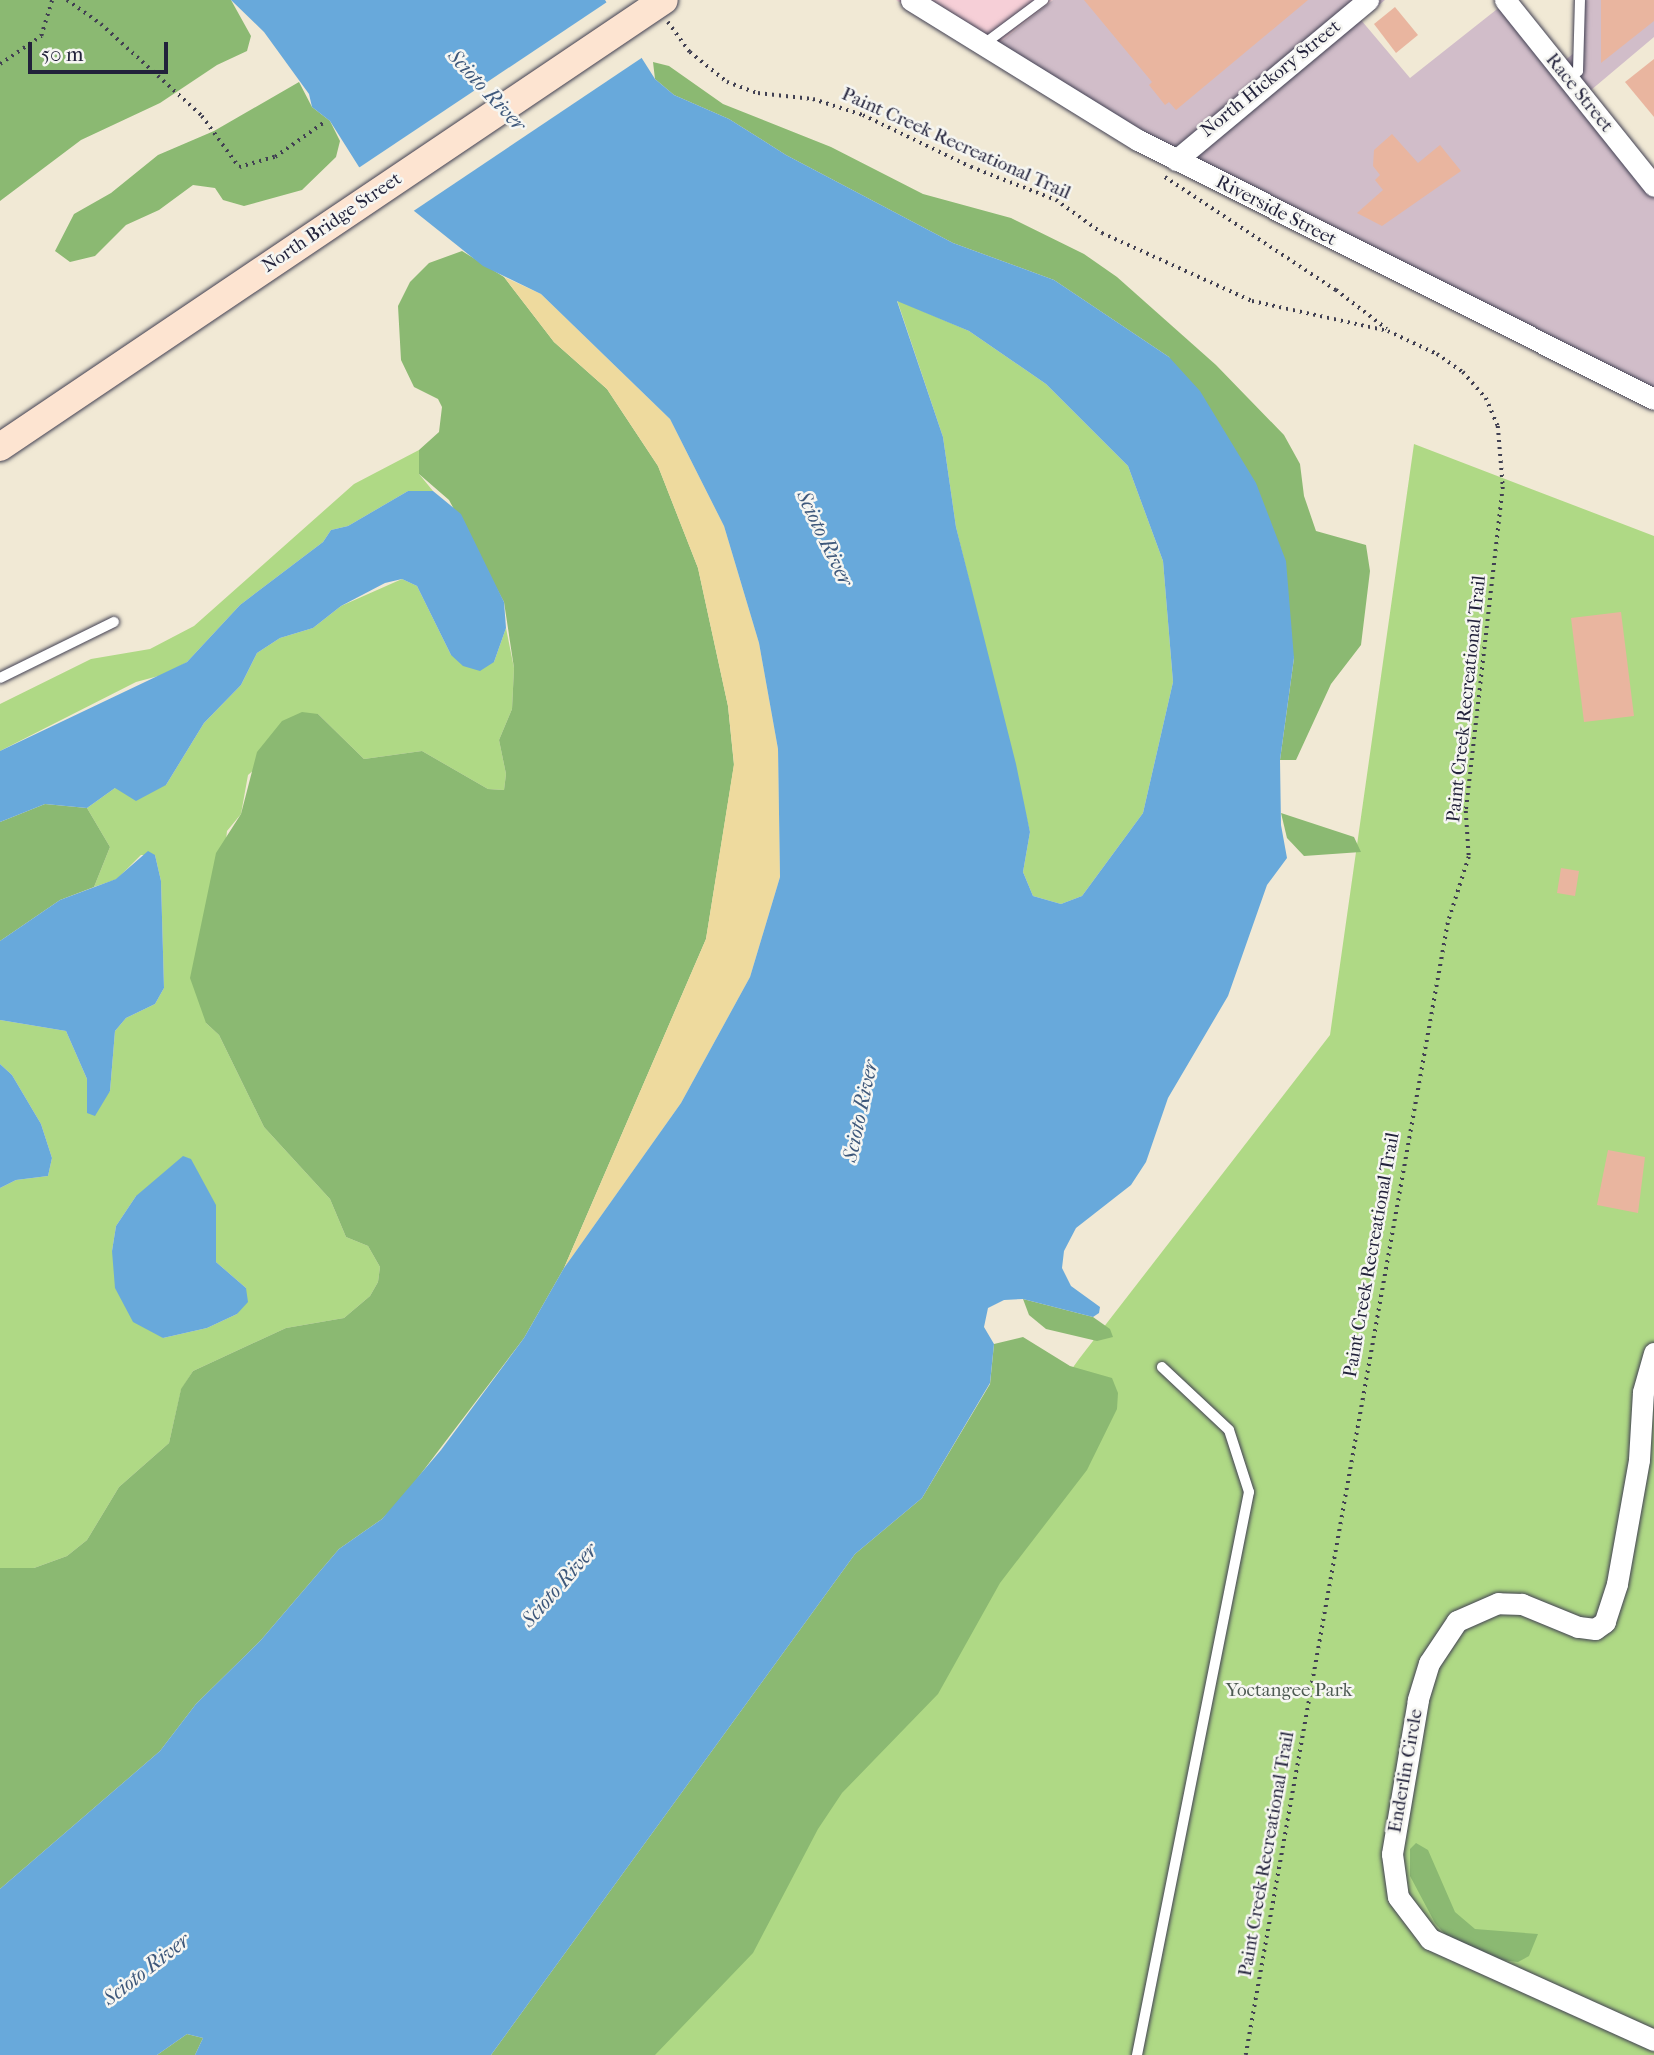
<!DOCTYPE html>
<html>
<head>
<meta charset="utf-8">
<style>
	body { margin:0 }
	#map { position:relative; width:1654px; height:2055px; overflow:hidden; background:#f1e9d5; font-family:"IM FELL French Canon",serif }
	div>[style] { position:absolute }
	.built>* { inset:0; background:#f6cfd7 }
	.industrial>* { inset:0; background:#d1bdc9 }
	.green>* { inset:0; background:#afd985 }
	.forest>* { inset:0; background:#8bb972 }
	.sand>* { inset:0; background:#eeda9e }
	.water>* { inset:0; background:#68a9db }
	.pier>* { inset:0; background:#f1e9d5 }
	.building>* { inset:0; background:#e9b59f }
	.path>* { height:3.5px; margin-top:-1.75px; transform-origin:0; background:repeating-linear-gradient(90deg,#414052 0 2px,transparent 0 7px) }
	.roads { filter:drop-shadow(0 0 2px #414052) drop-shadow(0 0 2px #414052) }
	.lane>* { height:10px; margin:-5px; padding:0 5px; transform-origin:5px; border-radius:5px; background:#fff }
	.street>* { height:21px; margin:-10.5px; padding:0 10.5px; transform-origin:10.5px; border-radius:10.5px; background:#fff }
	.bridges { filter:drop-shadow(0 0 2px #414052) drop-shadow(0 0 2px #414052) }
	.secondary-bridge>* { height:28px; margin:-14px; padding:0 14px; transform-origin:14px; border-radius:14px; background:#fde4d1 }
	span { translate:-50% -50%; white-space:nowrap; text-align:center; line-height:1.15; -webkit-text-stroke:5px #f6f6f2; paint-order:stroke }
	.street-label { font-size:19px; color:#22223b }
	.park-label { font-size:19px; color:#4c5951 }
	.water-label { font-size:21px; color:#3e587b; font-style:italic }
	.scale { position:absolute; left:28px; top:42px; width:140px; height:32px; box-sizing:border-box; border:4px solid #22223b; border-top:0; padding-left:9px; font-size:21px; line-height:24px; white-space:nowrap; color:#22223b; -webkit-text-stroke:5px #f6f6f2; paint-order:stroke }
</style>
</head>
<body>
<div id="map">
	<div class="built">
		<div style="clip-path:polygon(896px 0,1053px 0,986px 54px)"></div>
	</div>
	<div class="industrial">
		<div style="clip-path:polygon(1053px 0,1385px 0,1361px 20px,1410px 78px,1501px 6px,1553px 70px,1574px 53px,1576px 0,1654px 0,1654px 37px,1578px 101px,1654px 197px,1654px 406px,986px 54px)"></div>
	</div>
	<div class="green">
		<div style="clip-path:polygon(897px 300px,969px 331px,1046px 384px,1128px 466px,1163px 561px,1173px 682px,1143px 813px,1082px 896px,1061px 904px,1033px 896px,1023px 872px,1030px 832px,956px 527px,943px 437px)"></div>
		<div style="clip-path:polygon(1414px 444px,1654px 536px,1654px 2055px,557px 2055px,757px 1809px,1079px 1359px,1330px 1035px)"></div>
		<div style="clip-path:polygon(419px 450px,419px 474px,433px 491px,408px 491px,348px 526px,331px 530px,323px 542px,240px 605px,187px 662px,166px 674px,136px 682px,0 751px,0 704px,91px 659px,150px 649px,194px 626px,354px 484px)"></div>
		<div style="clip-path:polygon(evenodd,402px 579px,417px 586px,451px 655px,494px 662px,506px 628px,514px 668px,512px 709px,499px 740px,506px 774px,504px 790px,488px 789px,422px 751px,364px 759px,318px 714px,248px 775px,241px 814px,227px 831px,206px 1023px,219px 1035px,264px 1127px,330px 1199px,346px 1237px,368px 1246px,380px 1267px,378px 1282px,370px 1296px,344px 1318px,286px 1328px,193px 1371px,181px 1390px,169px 1443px,119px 1487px,87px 1540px,67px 1556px,34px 1568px,0 1568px,0 1188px,16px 1180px,48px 1176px,52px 1158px,41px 1124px,12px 1075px,0 1064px,0 1020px,66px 1031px,87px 1079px,87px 1113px,110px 1091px,115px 1031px,126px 1018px,155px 1004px,164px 988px,161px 881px,155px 855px,141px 855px,117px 879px,94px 887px,110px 847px,87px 808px,115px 788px,166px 785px,204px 723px,241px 685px,257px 653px,280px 638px,313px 628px,341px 606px,402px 579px,136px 1196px,216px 1206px,216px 1262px,246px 1288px,237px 1314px,207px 1328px,163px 1338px,112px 1251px,116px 1226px,136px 1196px)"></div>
	</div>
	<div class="forest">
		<div style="clip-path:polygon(0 0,231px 0,251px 36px,247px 51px,217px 65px,160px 103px,81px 140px,0 201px)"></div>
		<div style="clip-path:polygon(653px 62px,669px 66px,723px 104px,831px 147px,923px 194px,1011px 218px,1084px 254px,1117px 277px,1216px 365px,1284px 435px,1300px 464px,1304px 496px,1316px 531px,1366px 545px,1370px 571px,1361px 645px,1331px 684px,1296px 760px,1280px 760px,1294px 658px,1169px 357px,1054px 280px,953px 243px,786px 155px,729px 119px,674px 95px,655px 79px)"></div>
		<div style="clip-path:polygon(299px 82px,312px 107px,330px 121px,340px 141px,336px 157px,302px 190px,244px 206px,223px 200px,215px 188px,193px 185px,159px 210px,126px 225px,95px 256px,70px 262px,55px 251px,74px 214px,111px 193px,158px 155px,214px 131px)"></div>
		<div style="clip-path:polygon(462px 251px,504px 277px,554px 342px,607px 389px,658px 466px,698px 568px,728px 706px,734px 765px,706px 939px,564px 1268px,524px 1338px,404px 1496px,382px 1519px,339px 1549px,261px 1640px,196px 1704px,160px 1751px,0 1889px,0 1568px,34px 1568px,67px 1556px,87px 1540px,119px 1487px,169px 1443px,181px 1389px,193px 1371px,286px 1328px,344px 1318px,370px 1296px,378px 1282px,380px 1267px,368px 1246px,346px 1237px,330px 1199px,264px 1127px,219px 1035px,206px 1023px,190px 978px,216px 853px,241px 814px,257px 752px,282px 721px,302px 712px,318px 714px,364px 759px,422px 751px,488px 789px,504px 790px,506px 774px,499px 740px,512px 709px,514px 668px,504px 602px,449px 500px,419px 474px,419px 450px,439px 432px,442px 407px,438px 399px,414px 387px,401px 360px,398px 306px,410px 282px,429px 263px)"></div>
		<div style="clip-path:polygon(45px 804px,87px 808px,110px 847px,94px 887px,60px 900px,0 941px,0 822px)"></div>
		<div style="clip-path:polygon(1281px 813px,1354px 837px,1361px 852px,1304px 856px,1287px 838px)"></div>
		<div style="clip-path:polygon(1023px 1299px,1093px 1317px,1110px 1329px,1113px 1337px,1097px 1341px,1046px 1329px,1029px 1315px)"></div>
		<div style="clip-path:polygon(1023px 1337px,1070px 1366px,1112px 1378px,1118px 1393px,1117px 1409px,1087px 1470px,1000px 1583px,938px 1694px,842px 1793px,818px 1829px,753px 1953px,655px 2055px,491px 2055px,855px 1554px,922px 1498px,990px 1384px,994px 1344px)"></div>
		<div style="clip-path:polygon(1416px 1843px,1428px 1850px,1455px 1912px,1475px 1929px,1538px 1934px,1529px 1956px,1518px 1962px,1495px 1959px,1446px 1935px,1435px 1923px,1410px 1876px,1410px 1849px)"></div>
		<div style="clip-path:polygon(187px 2034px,203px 2038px,195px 2055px,157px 2055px)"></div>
	</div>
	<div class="sand">
		<div style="clip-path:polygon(504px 277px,541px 294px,670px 419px,724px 526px,759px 643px,778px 749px,780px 877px,750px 977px,681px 1103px,564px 1268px,706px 939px,734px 764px,728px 706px,698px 568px,658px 466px,607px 389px,554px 342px)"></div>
	</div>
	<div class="water">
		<div style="clip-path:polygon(evenodd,231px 0,605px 0,655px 79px,674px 95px,729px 119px,786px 155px,953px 243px,1054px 280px,1169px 357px,1200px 391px,1256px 483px,1286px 561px,1294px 658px,1280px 760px,1281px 825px,1287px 858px,1267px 885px,1228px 996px,1168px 1098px,1146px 1162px,1131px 1185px,1076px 1228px,1064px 1251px,1062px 1268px,1071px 1286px,1100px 1307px,1099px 1313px,1093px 1317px,1023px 1299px,1004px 1300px,988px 1308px,984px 1327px,994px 1344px,990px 1383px,922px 1498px,855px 1554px,491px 2055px,195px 2055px,203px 2038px,187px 2034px,157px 2055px,0 2055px,0 1889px,160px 1751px,196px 1704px,261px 1640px,339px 1549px,382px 1519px,441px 1450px,524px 1338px,564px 1268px,681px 1103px,750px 977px,780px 877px,778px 749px,759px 643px,724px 526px,670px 419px,541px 294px,483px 266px,359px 167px,330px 121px,312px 107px,309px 94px,264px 32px,231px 0,897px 301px,969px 331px,1046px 384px,1128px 466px,1163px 561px,1173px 682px,1143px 813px,1082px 896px,1061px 904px,1033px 896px,1023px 872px,1030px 832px,1016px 764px,956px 527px,943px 437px,897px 301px)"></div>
		<div style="clip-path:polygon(408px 491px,433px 491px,461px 514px,504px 602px,506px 628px,494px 662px,480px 671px,463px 666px,451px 655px,417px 586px,402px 579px,385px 583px,341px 606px,313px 628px,280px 638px,257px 653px,241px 685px,204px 723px,166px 785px,136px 801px,115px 788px,87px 808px,45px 804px,0 822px,0 751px,187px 662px,240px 605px,323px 542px,331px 530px,348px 526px)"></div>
		<div style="clip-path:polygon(148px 851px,155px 855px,161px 881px,164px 988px,155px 1004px,126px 1018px,115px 1031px,110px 1091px,95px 1116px,87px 1113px,87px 1079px,66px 1031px,0 1020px,0 941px,60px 900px,116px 879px)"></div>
		<div style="clip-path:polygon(0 1064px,12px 1075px,41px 1124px,52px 1158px,48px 1176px,16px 1180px,0 1188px)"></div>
		<div style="clip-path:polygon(183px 1156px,191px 1159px,216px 1205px,216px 1262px,246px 1288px,248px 1302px,237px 1314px,207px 1328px,163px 1338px,133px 1322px,115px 1288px,112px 1251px,116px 1226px,136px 1196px)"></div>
	</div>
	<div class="pier">
		<div style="clip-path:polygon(610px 0,646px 55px,409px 214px,357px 169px)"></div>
	</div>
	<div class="building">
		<div style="clip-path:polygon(1084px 0,1308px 0,1176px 110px,1169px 102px,1165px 105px,1149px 85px,1152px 82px)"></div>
		<div style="clip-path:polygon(1601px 0,1654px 0,1654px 21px,1601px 63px)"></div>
		<div style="clip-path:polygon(1395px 7px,1418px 35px,1396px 53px,1374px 24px)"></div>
		<div style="clip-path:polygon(1654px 59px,1654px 117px,1625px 82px)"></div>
		<div style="clip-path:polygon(1392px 134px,1418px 163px,1440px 145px,1461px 171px,1382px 226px,1357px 213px,1383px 190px,1375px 180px,1380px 175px,1373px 166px,1374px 150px)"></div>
		<div style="clip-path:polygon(1621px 612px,1634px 716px,1584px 722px,1571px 618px)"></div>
		<div style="clip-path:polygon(1561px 868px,1579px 871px,1575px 896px,1557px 893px)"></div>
		<div style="clip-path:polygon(1608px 1150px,1645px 1157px,1638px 1213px,1597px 1205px)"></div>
	</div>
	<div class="path">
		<div style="left:67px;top:0;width:42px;rotate:35.2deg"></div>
		<div style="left:101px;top:24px;width:137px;rotate:42.3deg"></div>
		<div style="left:202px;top:116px;width:63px;rotate:54deg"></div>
		<div style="left:239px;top:167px;width:37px;rotate:-16deg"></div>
		<div style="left:275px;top:157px;width:62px;rotate:-35.2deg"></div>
		<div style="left:668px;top:22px;width:37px;rotate:54deg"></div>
		<div style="left:690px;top:52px;width:48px;rotate:39deg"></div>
		<div style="left:727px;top:82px;width:33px;rotate:20deg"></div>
		<div style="left:758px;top:93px;width:55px;rotate:6.2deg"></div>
		<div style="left:813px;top:99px;width:52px;rotate:17.7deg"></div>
		<div style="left:863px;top:115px;width:120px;rotate:25.7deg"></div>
		<div style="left:971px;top:167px;width:91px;rotate:21.2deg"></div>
		<div style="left:1056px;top:200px;width:57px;rotate:35.7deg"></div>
		<div style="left:1102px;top:233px;width:165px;rotate:24.4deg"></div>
		<div style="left:1252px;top:301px;width:139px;rotate:12.4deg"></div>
		<div style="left:1388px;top:331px;width:54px;rotate:25.1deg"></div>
		<div style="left:1437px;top:354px;width:32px;rotate:35deg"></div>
		<div style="left:1463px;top:372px;width:35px;rotate:49deg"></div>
		<div style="left:1486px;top:398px;width:30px;rotate:67deg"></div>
		<div style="left:1498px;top:426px;width:61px;rotate:85.3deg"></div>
		<div style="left:1503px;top:487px;width:326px;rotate:96.5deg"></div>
		<div style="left:1466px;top:811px;width:46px;rotate:86.3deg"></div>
		<div style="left:1469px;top:857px;width:69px;rotate:107.7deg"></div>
		<div style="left:1448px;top:923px;width:1150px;rotate:100.12deg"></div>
		<div style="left:0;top:64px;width:50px;rotate:-34.3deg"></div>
		<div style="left:41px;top:36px;width:38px;rotate:-73deg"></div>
		<div style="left:1165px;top:177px;width:205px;rotate:33.5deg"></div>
		<div style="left:1336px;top:290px;width:64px;rotate:37.4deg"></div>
	</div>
	<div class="roads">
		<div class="lane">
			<div style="left:984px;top:44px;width:74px;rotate:-36.7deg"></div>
			<div style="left:1568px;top:79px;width:13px;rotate:-39deg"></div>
			<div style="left:1578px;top:71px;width:71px;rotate:-88.4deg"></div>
			<div style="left:0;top:678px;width:127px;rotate:-26.2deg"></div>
			<div style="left:1137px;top:2055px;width:574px;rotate:-78.75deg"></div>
			<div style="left:1249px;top:1492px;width:65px;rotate:-107.9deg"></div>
			<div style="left:1229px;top:1430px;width:92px;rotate:-136.8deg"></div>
		</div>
		<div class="street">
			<div style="left:911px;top:0;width:267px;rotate:31.7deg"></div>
			<div style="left:1138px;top:140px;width:577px;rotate:26.65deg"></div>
			<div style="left:1505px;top:0;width:238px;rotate:51.3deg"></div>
			<div style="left:1176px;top:160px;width:250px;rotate:-39.8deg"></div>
			<div style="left:1654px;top:1353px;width:41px;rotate:105.8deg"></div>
			<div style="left:1643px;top:1392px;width:68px;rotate:93.4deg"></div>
			<div style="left:1639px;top:1460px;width:126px;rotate:100.1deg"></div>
			<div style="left:1617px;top:1584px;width:40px;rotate:108deg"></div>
			<div style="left:1605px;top:1622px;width:12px;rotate:145deg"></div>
			<div style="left:1595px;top:1629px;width:17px;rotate:-173deg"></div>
			<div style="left:1578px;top:1627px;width:61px;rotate:-157.7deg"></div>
			<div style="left:1522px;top:1604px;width:24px;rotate:-178deg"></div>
			<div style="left:1498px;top:1603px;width:45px;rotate:156.3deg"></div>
			<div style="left:1457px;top:1621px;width:50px;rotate:123.7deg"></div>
			<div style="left:1429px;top:1663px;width:39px;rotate:107deg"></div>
			<div style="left:1418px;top:1700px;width:156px;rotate:99.6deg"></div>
			<div style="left:1392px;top:1854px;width:43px;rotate:82.1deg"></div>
			<div style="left:1398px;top:1897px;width:53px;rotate:52.7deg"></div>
			<div style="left:1430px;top:1939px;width:246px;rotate:24.3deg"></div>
		</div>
	</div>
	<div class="bridges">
		<div class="secondary-bridge">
			<div style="left:0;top:447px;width:800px;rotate:-33.95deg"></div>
		</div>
	</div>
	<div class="street-label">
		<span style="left:1271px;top:79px;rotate:-39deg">North Hickory Street</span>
		<span style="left:1579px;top:93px;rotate:51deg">Race Street</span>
		<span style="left:956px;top:144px;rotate:24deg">Paint Creek Recreational Trail</span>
		<span style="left:1276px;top:211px;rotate:27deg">Riverside Street</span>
		<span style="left:332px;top:223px;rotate:-34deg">North Bridge Street</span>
		<span style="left:1467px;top:699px;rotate:-84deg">Paint Creek Recreational Trail</span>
		<span style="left:1372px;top:1255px;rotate:-80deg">Paint Creek Recreational Trail</span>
		<span style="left:1406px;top:1771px;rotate:-80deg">Enderlin Circle</span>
		<span style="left:1267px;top:1854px;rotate:-80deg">Paint Creek Recreational Trail</span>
	</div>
	<div class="park-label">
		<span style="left:1289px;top:1691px">Yoctangee Park</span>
	</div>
	<div class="water-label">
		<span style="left:487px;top:90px;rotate:47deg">Scioto River</span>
		<span style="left:825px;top:538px;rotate:64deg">Scioto River</span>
		<span style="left:860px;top:1111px;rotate:-78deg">Scioto River</span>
		<span style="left:559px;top:1585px;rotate:-49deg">Scioto River</span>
		<span style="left:146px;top:1969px;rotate:-38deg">Scioto River</span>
	</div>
	<div class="scale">50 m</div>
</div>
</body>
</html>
